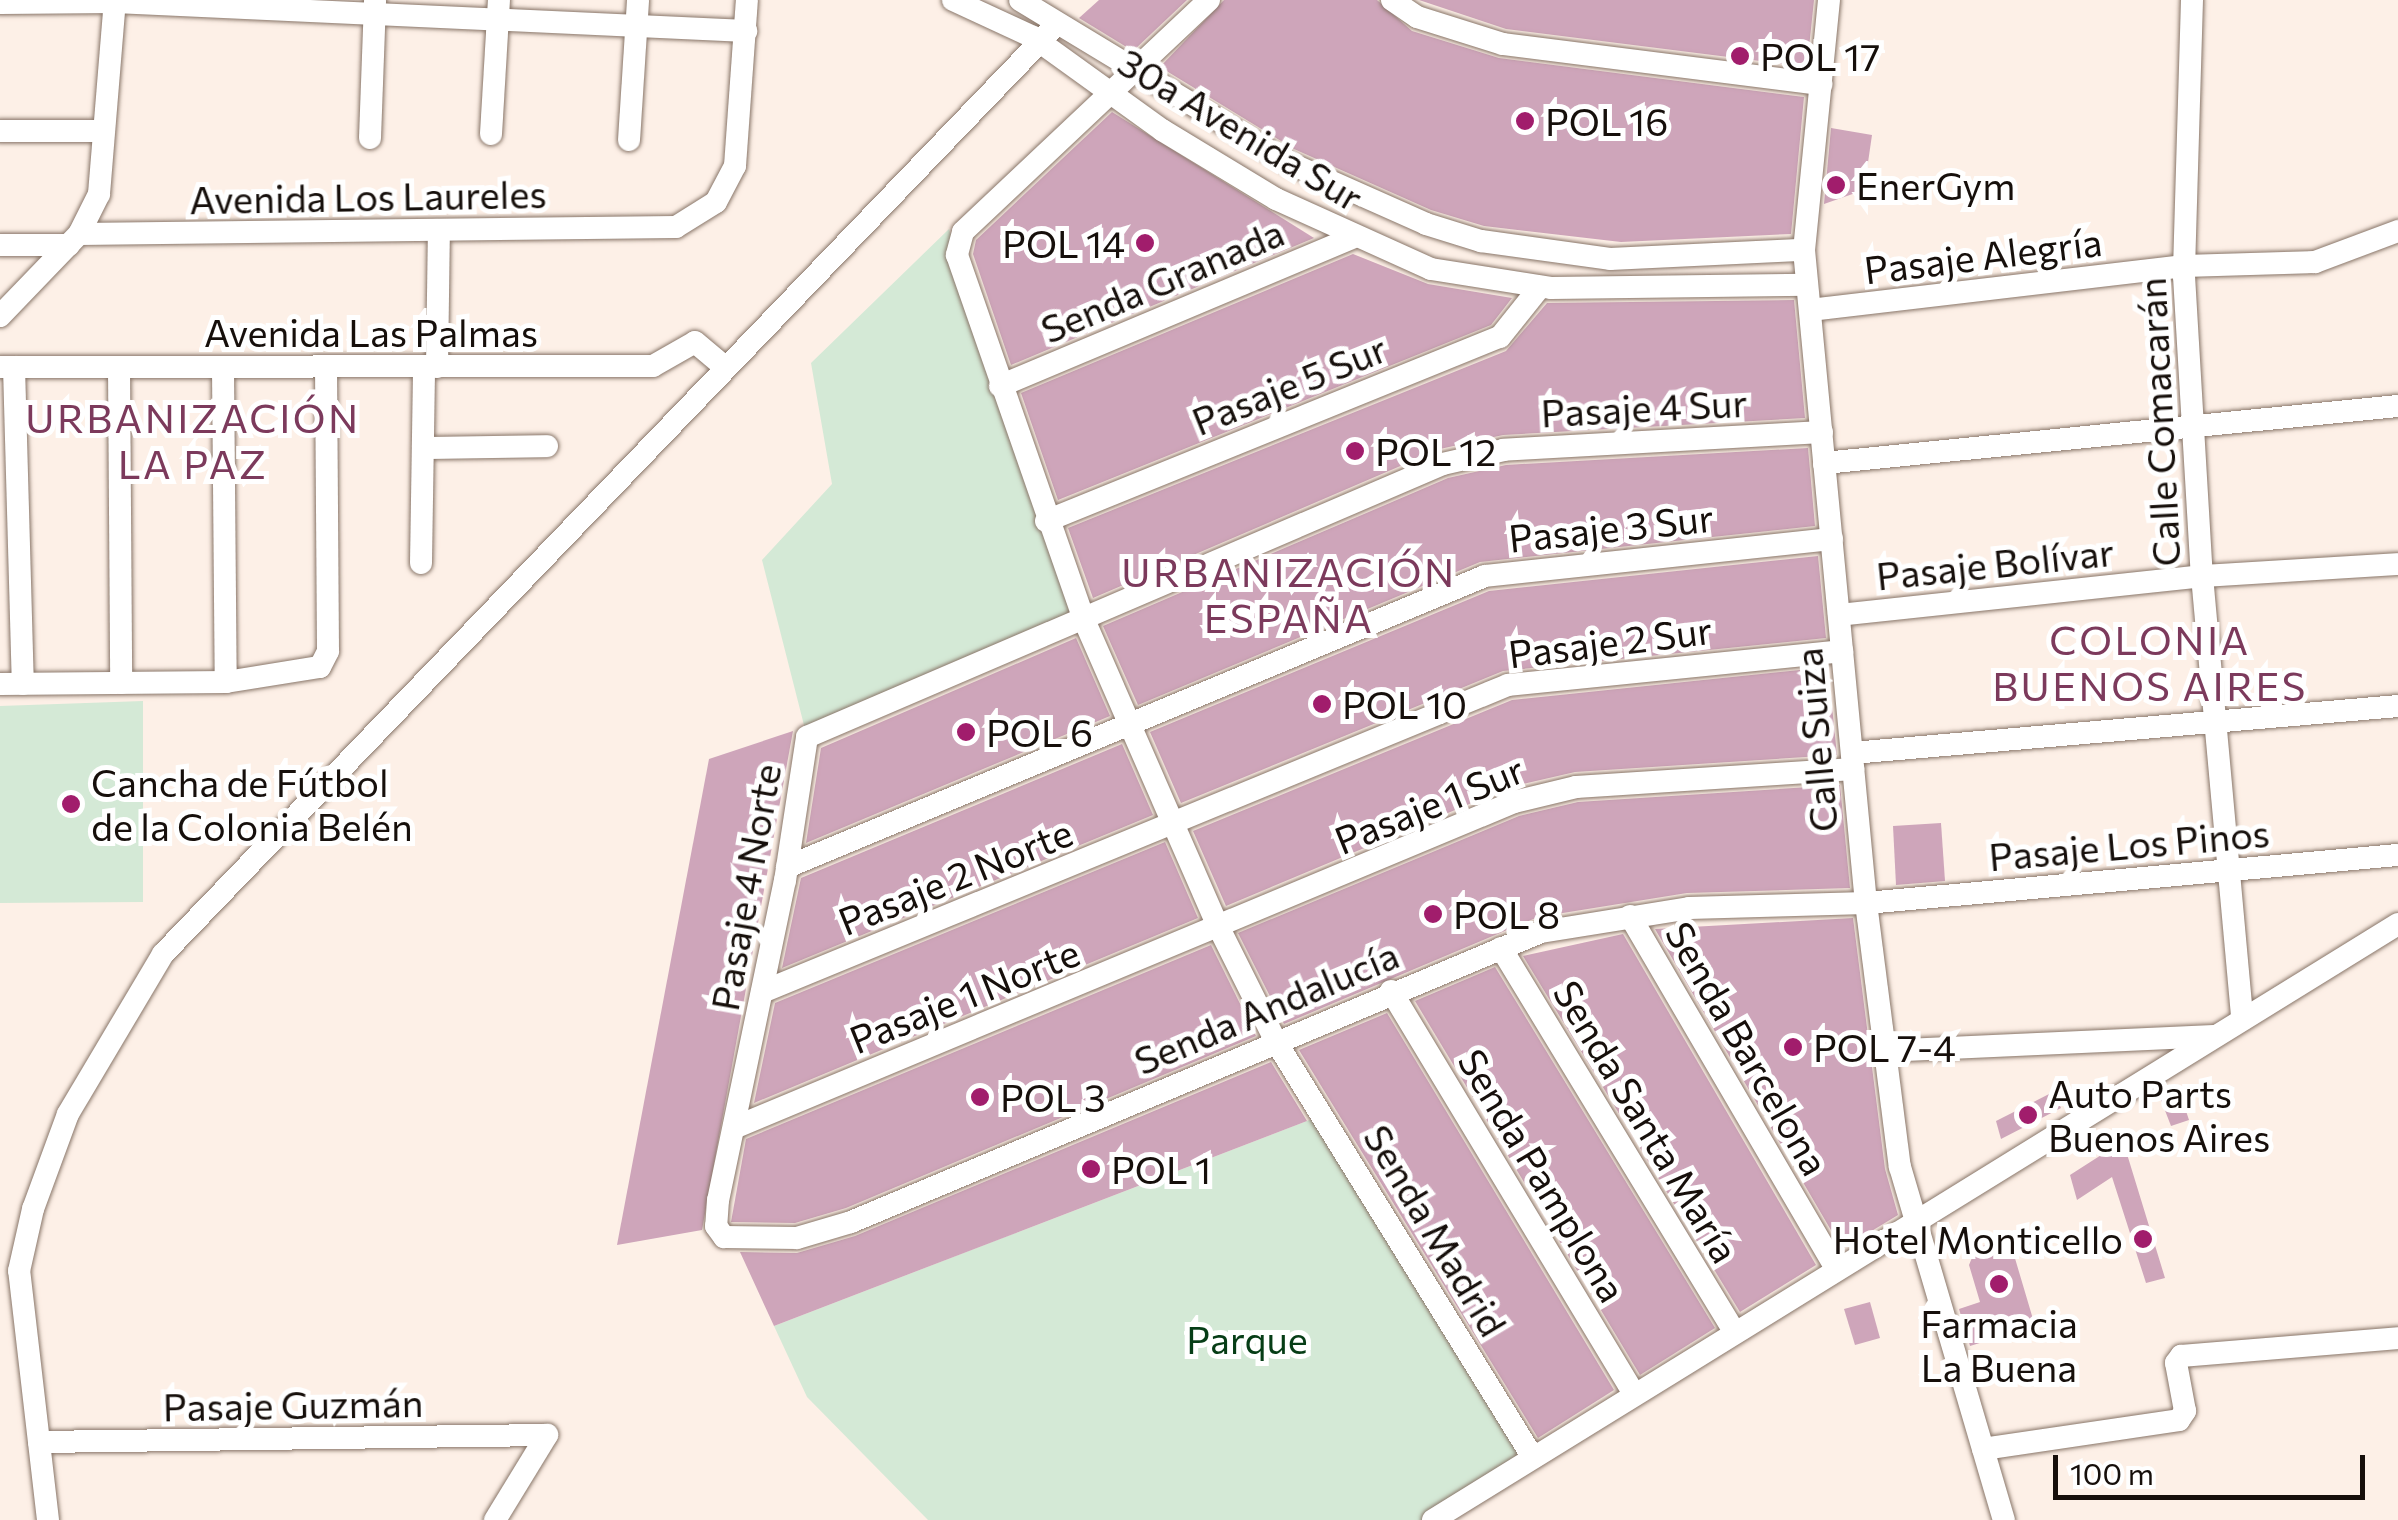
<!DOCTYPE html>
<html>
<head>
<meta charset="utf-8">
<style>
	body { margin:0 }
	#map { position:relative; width:2398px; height:1520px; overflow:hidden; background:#fdf0e7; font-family:Commissioner,sans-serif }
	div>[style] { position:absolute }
	.green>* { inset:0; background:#d4e9d6 }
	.building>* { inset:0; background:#cea5ba }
	.roads { filter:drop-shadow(0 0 2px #887568) drop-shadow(0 0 2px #887568) }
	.minor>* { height:22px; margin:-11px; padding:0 11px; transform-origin:11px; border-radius:11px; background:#fff }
	.dots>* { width:28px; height:28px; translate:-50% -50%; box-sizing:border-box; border:5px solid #fff; border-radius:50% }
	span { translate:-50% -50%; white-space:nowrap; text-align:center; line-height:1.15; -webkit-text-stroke:10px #fff; paint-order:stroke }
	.poi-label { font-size:38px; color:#160f0b }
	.left { translate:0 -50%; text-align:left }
	.right { translate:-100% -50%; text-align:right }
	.street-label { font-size:38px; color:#160f0b }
	.park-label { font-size:38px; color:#063d16 }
	.neighbourhood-label { font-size:40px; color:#7c3a5c; letter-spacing:2.5px }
	.scale { position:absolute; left:2053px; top:1455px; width:312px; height:45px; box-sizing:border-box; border:5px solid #160f0b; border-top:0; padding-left:12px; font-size:30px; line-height:35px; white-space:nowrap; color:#160f0b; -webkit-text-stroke:8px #fff; paint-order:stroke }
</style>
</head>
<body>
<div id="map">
	<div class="green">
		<div style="clip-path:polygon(949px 229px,1080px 623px,807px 737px,762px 560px,832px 484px,811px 363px)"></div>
		<div style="clip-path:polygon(143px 701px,143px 902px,0 903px,0 706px)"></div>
		<div style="clip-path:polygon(1325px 1114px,1533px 1458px,1433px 1520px,928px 1520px,807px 1397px,774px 1326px)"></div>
	</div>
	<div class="building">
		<div style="clip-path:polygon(1099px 0,1187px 0,1133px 51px,1079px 18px)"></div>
		<div style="clip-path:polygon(1224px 0,1377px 0,1412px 31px,1499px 58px,1804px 97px,1791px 234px,1621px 242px,1484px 226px,1431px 210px,1294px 149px,1160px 67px)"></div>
		<div style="clip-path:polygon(1419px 0,1814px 0,1807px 67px,1506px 29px)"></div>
		<div style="clip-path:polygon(1112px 112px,1314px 238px,1011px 365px,973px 254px,976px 240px)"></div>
		<div style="clip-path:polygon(1831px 128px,1872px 135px,1864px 190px,1824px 204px)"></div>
		<div style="clip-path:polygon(1353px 254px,1428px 284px,1512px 298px,1491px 325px,1058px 500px,1021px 393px)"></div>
		<div style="clip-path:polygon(1794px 300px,1805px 418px,1503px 435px,1440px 449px,1093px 598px,1068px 528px,1506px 351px,1547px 303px)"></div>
		<div style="clip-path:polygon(1808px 448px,1815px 526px,1480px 562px,1138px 705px,1103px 626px,1448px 478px,1506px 465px)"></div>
		<div style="clip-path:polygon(1818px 556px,1826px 638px,1503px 671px,1181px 803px,1150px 732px,1489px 591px)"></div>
		<div style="clip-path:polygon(1076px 638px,1110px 716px,806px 843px,821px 748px)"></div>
		<div style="clip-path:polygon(1828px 667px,1837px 755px,1575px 772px,1510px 787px,1226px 906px,1193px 831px,1512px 700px)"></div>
		<div style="clip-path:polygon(793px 731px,702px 1230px,617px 1245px,709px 759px)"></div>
		<div style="clip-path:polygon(1122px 744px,1153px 815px,782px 968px,801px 878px)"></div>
		<div style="clip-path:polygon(1840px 785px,1850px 888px,1687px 893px,1538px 917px,1284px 1024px,1238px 933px,1519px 816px,1578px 802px)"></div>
		<div style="clip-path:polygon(1941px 823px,1945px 881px,1896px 885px,1893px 826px)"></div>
		<div style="clip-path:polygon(1165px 842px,1198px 918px,754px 1103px,775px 1003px)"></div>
		<div style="clip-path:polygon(1853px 918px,1885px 1169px,1898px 1215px,1842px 1249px,1655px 929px)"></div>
		<div style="clip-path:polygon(1623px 934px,1816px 1265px,1740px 1312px,1523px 956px)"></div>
		<div style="clip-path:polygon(1211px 945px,1256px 1036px,846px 1208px,795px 1223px,731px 1222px,746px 1139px)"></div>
		<div style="clip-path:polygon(1495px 967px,1715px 1328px,1640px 1375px,1415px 1001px)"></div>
		<div style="clip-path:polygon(1387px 1013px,1614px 1390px,1538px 1438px,1299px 1050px)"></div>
		<div style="clip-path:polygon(1271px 1062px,1307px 1121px,774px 1326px,740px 1252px,797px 1253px,855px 1236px)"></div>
		<div style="clip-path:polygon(2053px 1092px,2061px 1108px,2001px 1139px,1996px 1121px)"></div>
		<div style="clip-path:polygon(2180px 1093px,2189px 1120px,2171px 1126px,2161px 1100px)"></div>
		<div style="clip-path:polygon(2123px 1141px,2165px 1278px,2146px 1283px,2112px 1177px,2077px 1200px,2070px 1175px)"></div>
		<div style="clip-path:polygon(2009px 1238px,2035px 1326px,1970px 1346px,1959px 1309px,1980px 1302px,1969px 1265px,1976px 1248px)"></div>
		<div style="clip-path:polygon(1870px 1302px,1880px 1338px,1855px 1345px,1844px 1309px)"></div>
	</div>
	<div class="roads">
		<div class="minor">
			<div style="left:953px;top:0;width:88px;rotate:24.8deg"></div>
			<div style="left:1033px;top:37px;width:159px;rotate:35.8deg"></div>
			<div style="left:1162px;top:130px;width:133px;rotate:31.2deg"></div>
			<div style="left:1276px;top:199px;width:170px;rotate:24.3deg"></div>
			<div style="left:1431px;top:269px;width:121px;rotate:9deg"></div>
			<div style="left:1551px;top:288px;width:256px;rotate:-0.7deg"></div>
			<div style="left:1020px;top:0;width:312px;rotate:31.2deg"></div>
			<div style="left:1287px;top:162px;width:152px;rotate:24deg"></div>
			<div style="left:1426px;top:224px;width:58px;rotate:17.2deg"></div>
			<div style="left:1481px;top:241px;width:130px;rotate:7.9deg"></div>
			<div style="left:1610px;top:259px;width:194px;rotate:-2.7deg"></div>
			<div style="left:1209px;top:0;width:338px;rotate:136.7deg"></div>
			<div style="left:963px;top:232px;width:24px;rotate:105deg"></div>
			<div style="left:957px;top:255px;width:389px;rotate:70.8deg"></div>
			<div style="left:1085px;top:622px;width:334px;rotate:66.4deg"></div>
			<div style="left:1219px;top:928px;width:125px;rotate:63.4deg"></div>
			<div style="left:1275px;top:1040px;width:491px;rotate:58.3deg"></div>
			<div style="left:1392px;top:0;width:30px;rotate:34deg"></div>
			<div style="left:1417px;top:17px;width:90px;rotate:17.4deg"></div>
			<div style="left:1503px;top:44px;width:321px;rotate:7.2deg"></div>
			<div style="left:1829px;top:0;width:251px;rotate:95.7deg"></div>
			<div style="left:1804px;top:250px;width:656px;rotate:84.58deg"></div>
			<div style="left:1866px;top:903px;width:266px;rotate:82.7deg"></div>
			<div style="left:1900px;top:1167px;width:368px;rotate:73.6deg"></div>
			<div style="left:2192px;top:0;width:276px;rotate:91.7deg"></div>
			<div style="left:2184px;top:276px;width:301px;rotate:86.6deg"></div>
			<div style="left:2202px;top:576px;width:445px;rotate:84.8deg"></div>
			<div style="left:0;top:3px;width:115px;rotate:-0.5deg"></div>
			<div style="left:115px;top:2px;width:632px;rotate:2.63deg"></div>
			<div style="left:0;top:131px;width:103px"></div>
			<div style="left:491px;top:134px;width:134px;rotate:-86.6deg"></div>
			<div style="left:370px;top:138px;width:138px;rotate:-87.9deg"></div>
			<div style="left:629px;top:140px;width:140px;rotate:-86.3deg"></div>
			<div style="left:79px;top:234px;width:597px;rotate:-0.67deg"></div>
			<div style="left:676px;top:227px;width:47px;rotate:-32deg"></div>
			<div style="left:716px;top:202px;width:41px;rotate:-62.2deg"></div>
			<div style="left:735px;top:166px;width:166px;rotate:-85.9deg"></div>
			<div style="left:0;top:245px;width:69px"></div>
			<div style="left:1810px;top:310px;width:377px;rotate:-6.7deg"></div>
			<div style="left:2184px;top:266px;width:131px;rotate:-1.7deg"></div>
			<div style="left:2315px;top:262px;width:89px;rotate:-20.5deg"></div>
			<div style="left:0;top:316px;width:114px;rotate:-46.1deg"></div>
			<div style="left:79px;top:234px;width:45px;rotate:-63.4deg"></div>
			<div style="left:99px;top:194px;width:195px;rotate:-85.3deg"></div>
			<div style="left:0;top:367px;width:653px;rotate:-0.09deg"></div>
			<div style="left:653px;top:366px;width:48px;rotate:-29.7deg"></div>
			<div style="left:695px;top:342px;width:40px;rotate:40deg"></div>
			<div style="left:14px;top:367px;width:317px;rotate:88.4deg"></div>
			<div style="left:119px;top:367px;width:316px;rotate:89.6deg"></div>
			<div style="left:437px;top:367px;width:137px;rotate:-89.2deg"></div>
			<div style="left:223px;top:369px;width:313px;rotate:89.5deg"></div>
			<div style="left:1000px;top:386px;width:382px;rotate:-22.8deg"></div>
			<div style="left:1822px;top:432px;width:319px;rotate:176.8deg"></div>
			<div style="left:1504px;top:450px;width:63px;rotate:167.1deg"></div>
			<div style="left:1443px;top:464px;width:692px;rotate:156.77deg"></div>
			<div style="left:807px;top:737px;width:145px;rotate:98.7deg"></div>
			<div style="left:785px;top:880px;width:327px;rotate:101.8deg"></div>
			<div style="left:718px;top:1200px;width:26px;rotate:94deg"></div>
			<div style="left:716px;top:1226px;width:14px;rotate:54deg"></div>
			<div style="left:724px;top:1237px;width:73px;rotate:0.8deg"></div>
			<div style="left:797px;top:1238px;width:56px;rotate:-16.5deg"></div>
			<div style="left:851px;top:1222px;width:748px;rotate:-22.8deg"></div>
			<div style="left:1541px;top:932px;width:150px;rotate:-9.2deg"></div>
			<div style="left:1689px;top:908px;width:177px;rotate:-1.6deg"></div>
			<div style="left:1866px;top:903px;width:534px;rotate:-5.16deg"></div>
			<div style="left:423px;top:448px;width:124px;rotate:-0.9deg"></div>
			<div style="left:1824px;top:463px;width:577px;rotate:-5.67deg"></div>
			<div style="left:1046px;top:521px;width:490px;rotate:-22.1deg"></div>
			<div style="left:1500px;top:337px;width:64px;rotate:-51.3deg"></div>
			<div style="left:421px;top:563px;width:196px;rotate:-89.1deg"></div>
			<div style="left:1839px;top:615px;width:365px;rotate:-6.1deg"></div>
			<div style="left:2202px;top:576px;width:196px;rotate:-3.5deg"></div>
			<div style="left:0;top:684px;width:226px;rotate:-0.5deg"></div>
			<div style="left:226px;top:682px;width:95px;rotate:-9.1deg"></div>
			<div style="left:320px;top:667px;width:18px;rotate:-63deg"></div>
			<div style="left:328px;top:651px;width:283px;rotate:-90.4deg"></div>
			<div style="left:1852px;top:753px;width:548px;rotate:-4.92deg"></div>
			<div style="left:787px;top:867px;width:756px;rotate:-22.63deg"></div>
			<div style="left:1485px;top:576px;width:349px;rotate:-6.1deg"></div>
			<div style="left:1630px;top:916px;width:406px;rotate:59.7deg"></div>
			<div style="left:1501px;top:948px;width:448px;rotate:58.7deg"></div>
			<div style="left:1391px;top:991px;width:471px;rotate:58.9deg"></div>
			<div style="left:762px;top:992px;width:807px;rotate:-22.37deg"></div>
			<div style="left:1508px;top:685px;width:336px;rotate:-5.8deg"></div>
			<div style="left:1883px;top:1051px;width:331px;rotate:-2.6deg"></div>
			<div style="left:736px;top:1127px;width:843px;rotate:-22.67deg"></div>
			<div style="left:1514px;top:802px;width:64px;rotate:-13.6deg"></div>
			<div style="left:1576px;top:787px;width:278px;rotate:-3.7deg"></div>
			<div style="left:39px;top:1442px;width:508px;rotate:-0.79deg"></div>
			<div style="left:1983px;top:1449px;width:198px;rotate:-8.4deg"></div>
			<div style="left:2179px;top:1420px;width:11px;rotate:-56deg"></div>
			<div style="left:2185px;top:1411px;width:49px;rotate:-100.6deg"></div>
			<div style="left:2176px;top:1363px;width:9px;rotate:-54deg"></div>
			<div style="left:2181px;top:1356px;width:218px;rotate:-4.7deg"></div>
			<div style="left:48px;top:1520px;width:251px;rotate:-96.6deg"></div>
			<div style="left:19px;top:1271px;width:64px;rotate:-77.3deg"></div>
			<div style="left:33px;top:1209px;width:101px;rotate:-69.8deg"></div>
			<div style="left:68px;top:1114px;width:186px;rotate:-59.3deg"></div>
			<div style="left:163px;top:954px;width:1290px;rotate:-46.13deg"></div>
			<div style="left:495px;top:1520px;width:100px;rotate:-58.5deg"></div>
			<div style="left:1433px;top:1520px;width:1134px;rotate:-31.7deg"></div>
		</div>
	</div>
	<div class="dots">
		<div style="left:1740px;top:56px;background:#a11d6c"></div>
		<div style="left:1525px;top:121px;background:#a11d6c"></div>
		<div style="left:1836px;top:185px;background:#a11d6c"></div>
		<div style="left:1145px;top:243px;background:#a11d6c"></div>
		<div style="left:1355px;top:451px;background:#a11d6c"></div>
		<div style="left:1322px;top:704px;background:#a11d6c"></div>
		<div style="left:966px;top:732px;background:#a11d6c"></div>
		<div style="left:71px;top:804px;background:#a11d6c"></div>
		<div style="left:1433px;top:914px;background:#a11d6c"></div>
		<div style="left:1793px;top:1047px;background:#a11d6c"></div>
		<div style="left:980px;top:1097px;background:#a11d6c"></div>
		<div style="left:2028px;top:1115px;background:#a11d6c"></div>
		<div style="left:1091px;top:1169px;background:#a11d6c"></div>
		<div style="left:2143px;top:1239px;background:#a11d6c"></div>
		<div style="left:1999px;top:1284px;background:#a11d6c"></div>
	</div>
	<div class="poi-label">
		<span class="left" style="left:1760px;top:56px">POL 17</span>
		<span class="left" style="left:1545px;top:121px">POL 16</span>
		<span class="left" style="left:1856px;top:185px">EnerGym</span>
		<span class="right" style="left:1125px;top:243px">POL 14</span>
		<span class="left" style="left:1375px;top:451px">POL 12</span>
		<span class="left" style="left:1342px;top:704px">POL 10</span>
		<span class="left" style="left:986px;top:732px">POL 6</span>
		<span class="left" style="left:91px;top:804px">Cancha de Fútbol<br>de la Colonia Belén</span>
		<span class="left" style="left:1453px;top:914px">POL 8</span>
		<span class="left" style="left:1813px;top:1047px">POL 7-4</span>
		<span class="left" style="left:2048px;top:1115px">Auto Parts<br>Buenos Aires</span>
		<span class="left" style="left:1000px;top:1097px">POL 3</span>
		<span class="left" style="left:1111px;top:1169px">POL 1</span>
		<span class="right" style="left:2123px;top:1239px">Hotel Monticello</span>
		<span style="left:1999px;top:1345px">Farmacia<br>La Buena</span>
	</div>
	<div class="street-label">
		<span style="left:1241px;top:129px;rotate:31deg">30a Avenida Sur</span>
		<span style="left:368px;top:196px;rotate:-1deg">Avenida Los Laureles</span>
		<span style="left:1983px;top:255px;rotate:-7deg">Pasaje Alegría</span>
		<span style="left:1162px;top:280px;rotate:-23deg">Senda Granada</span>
		<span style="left:371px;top:332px">Avenida Las Palmas</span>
		<span style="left:1289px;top:384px;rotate:-22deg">Pasaje 5 Sur</span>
		<span style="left:1644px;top:407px;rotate:-3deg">Pasaje 4 Sur</span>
		<span style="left:2158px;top:422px;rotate:-93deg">Calle Comacarán</span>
		<span style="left:1611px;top:527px;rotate:-6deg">Pasaje 3 Sur</span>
		<span style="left:1995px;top:563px;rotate:-6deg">Pasaje Bolívar</span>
		<span style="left:1610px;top:641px;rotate:-7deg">Pasaje 2 Sur</span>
		<span style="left:1815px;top:740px;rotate:-95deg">Calle Suiza</span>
		<span style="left:1429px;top:804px;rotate:-22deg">Pasaje 1 Sur</span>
		<span style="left:2129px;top:844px;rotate:-5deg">Pasaje Los Pinos</span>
		<span style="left:955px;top:876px;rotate:-22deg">Pasaje 2 Norte</span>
		<span style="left:745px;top:887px;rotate:-80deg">Pasaje 4 Norte</span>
		<span style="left:964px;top:995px;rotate:-22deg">Pasaje 1 Norte</span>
		<span style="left:1266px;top:1007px;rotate:-23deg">Senda Andalucía</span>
		<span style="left:1748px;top:1048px;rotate:60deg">Senda Barcelona</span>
		<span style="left:1647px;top:1121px;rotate:59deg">Senda Santa María</span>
		<span style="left:1543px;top:1175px;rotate:59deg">Senda Pamplona</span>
		<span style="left:1436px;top:1230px;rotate:59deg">Senda Madrid</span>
		<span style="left:293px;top:1404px;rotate:-1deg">Pasaje Guzmán</span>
	</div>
	<div class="park-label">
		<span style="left:1247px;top:1339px">Parque</span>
	</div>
	<div class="neighbourhood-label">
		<span style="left:193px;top:440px">URBANIZACIÓN<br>LA PAZ</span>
		<span style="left:1289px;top:594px">URBANIZACIÓN<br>ESPAÑA</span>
		<span style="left:2150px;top:662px">COLONIA<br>BUENOS AIRES</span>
	</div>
	<div class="scale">100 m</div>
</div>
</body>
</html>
